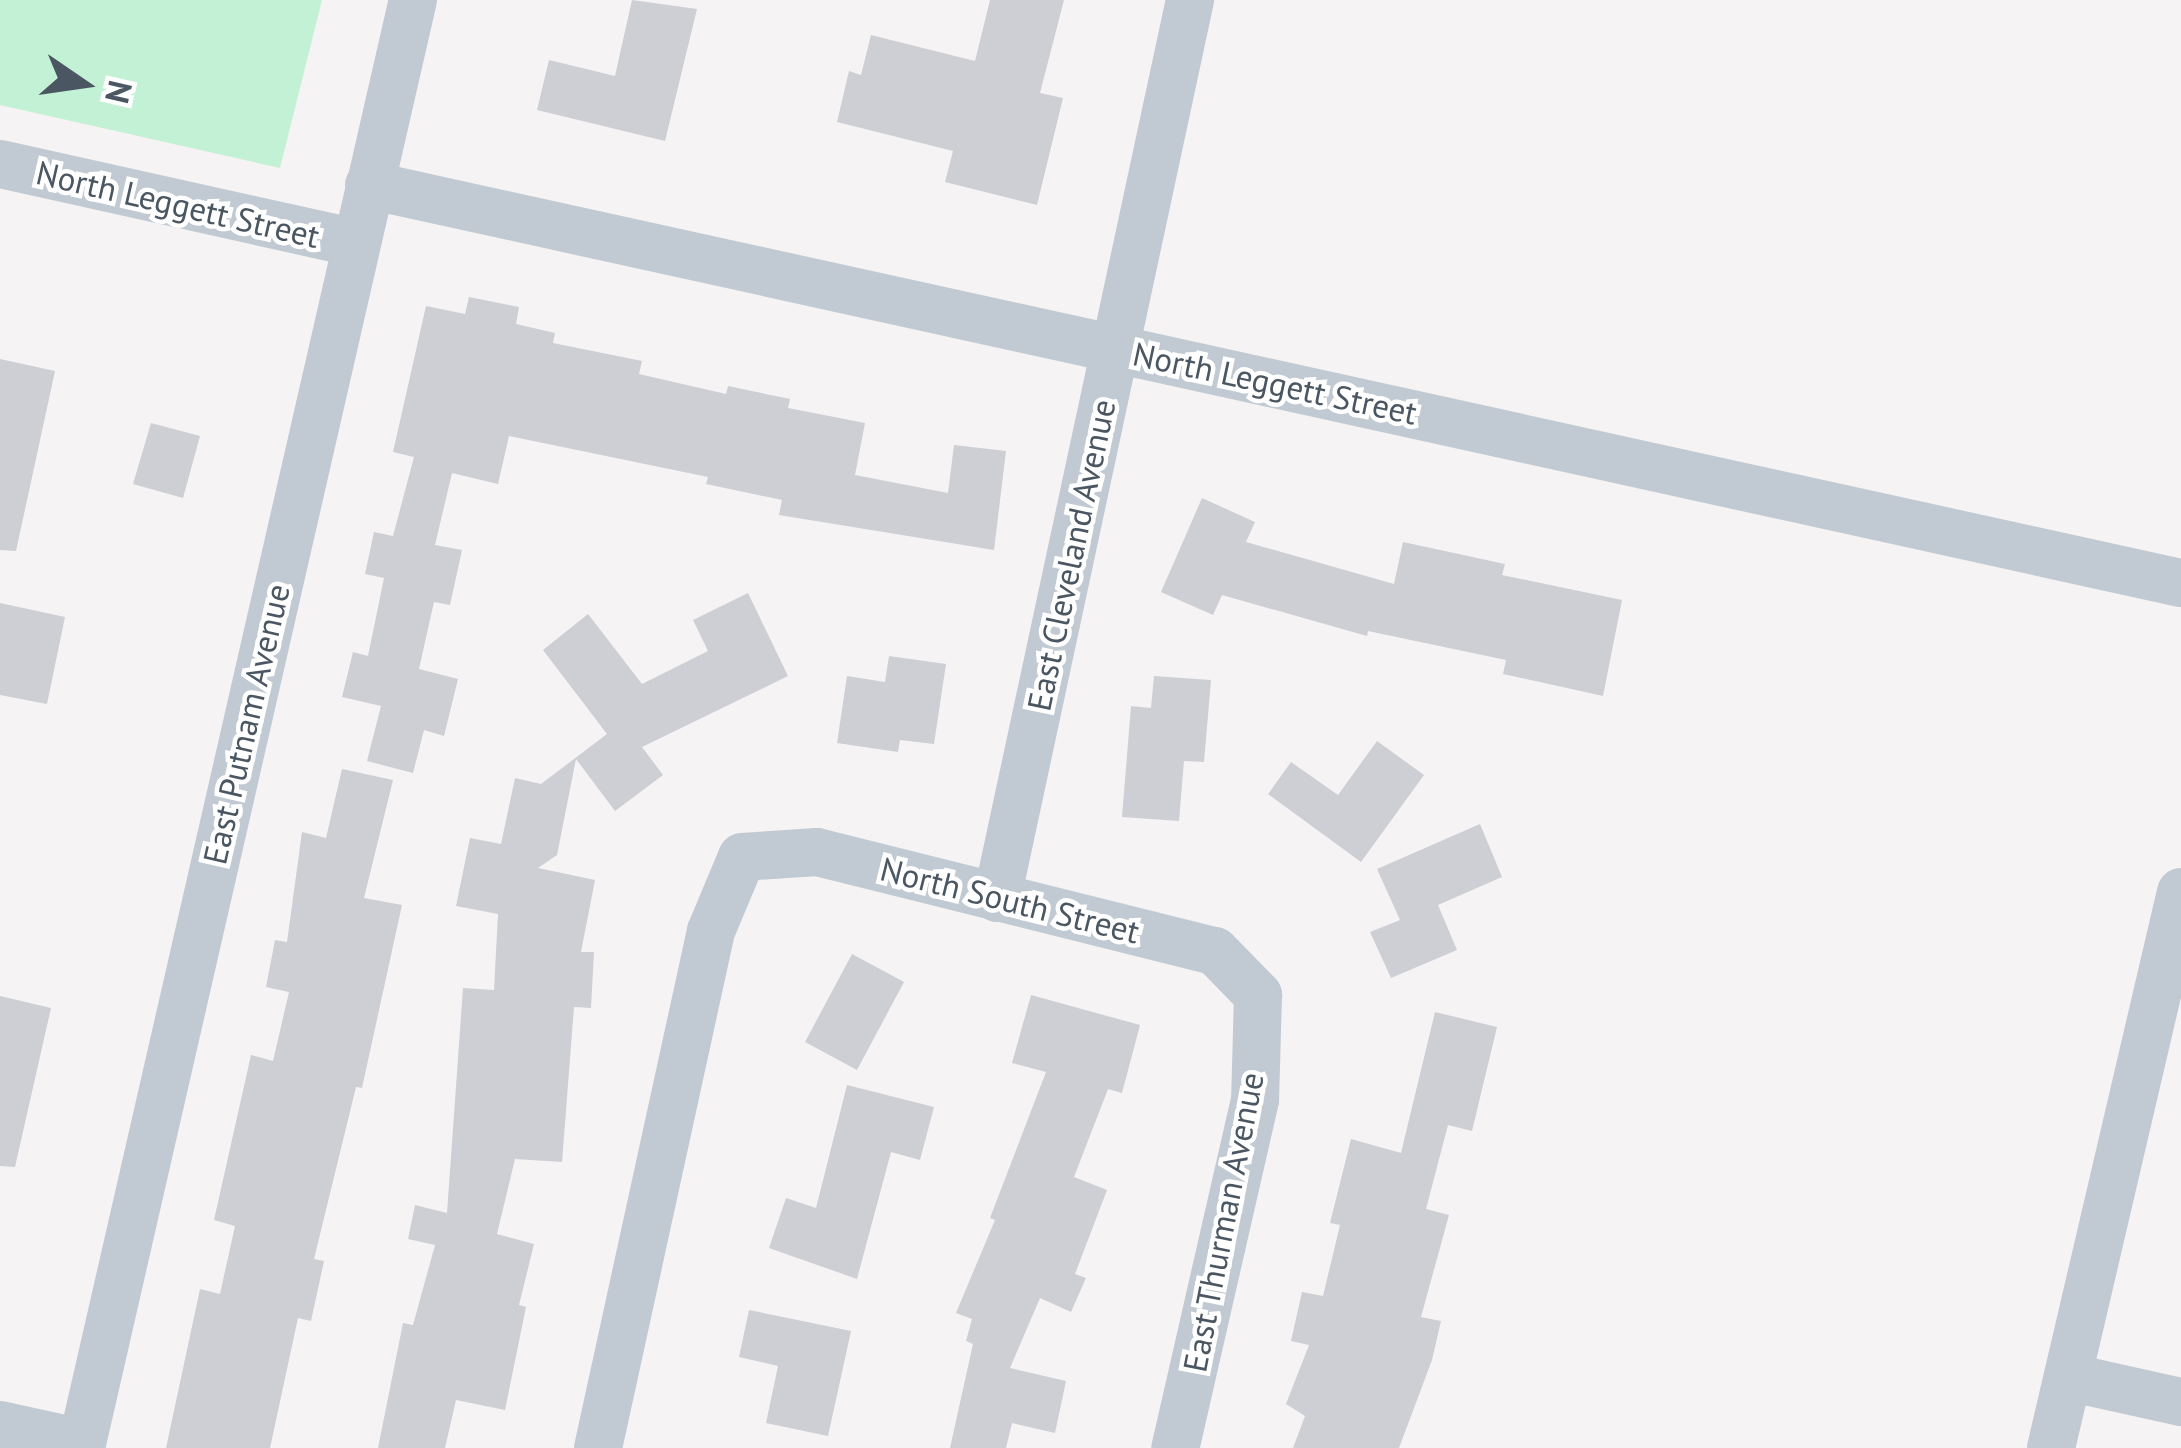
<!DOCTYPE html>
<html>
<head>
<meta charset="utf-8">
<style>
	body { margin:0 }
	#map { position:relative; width:2181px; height:1448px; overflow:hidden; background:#f5f3f3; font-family:"PT Sans",sans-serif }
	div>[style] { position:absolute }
	.green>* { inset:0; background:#c3f1d5 }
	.building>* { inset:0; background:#cdcfd5 }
	.minor>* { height:48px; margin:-24px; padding:0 24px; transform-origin:24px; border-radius:24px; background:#c1cad2 }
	span { translate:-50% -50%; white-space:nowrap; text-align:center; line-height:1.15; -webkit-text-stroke:9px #fff; paint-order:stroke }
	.street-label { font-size:33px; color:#4a5661 }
	.north { position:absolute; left:24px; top:24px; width:120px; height:120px; -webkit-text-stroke:9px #fff; paint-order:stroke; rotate:103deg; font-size:33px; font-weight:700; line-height:48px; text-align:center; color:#4a5661 }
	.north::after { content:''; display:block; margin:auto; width:42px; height:54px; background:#4a5661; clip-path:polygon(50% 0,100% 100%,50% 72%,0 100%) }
</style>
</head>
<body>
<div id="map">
	<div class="green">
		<div style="clip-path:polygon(0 0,322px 0,280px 168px,0 105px)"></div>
	</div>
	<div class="building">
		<div style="clip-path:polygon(632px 0,697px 9px,665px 141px,537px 110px,549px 60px,615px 76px)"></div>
		<div style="clip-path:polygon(990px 0,1064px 0,1040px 93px,1063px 98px,1037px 205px,945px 182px,953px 151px,837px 122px,849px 71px,861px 75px,871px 35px,975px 61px)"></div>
		<div style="clip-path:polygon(469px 297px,519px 307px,516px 324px,555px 333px,553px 343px,642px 361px,639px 374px,726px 394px,728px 386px,790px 399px,788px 408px,865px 423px,855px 475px,948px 493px,954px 445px,1006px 451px,994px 550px,779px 515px,782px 500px,706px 484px,708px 477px,509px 436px,498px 484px,452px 473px,435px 545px,462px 550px,450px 605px,434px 602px,419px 669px,458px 679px,444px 736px,424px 730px,413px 773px,367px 761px,381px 706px,342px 697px,353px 652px,368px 656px,384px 578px,365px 574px,374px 532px,393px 536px,414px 457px,393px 452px,426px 306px,465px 314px)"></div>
		<div style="clip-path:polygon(0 359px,55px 371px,16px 551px,0 550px)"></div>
		<div style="clip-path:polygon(151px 423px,200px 436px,183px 498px,133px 484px)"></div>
		<div style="clip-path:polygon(1202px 498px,1255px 522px,1246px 542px,1394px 584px,1403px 542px,1505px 564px,1502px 575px,1622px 600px,1603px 696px,1503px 674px,1506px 660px,1368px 631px,1367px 636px,1222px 595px,1213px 615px,1161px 592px)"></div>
		<div style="clip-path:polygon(748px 593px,788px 676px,642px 747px,663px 775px,615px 811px,576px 759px,557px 855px,538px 868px,595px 880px,581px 952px,594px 952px,591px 1008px,574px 1007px,562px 1162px,515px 1159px,497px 1234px,534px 1244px,519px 1305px,526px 1307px,505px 1410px,456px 1400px,445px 1448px,378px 1448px,403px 1323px,413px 1325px,435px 1245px,408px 1239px,415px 1205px,447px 1213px,463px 988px,494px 990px,498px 914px,456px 906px,470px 838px,501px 844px,515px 778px,541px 784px,607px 734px,543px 650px,588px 614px,642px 684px,708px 651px,693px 620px)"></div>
		<div style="clip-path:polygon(0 603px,65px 617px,47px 704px,0 695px)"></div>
		<div style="clip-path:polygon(889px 656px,946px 664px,934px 744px,900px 740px,898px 752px,837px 743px,847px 676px,885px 682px)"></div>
		<div style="clip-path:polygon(1154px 676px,1211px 680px,1204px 762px,1184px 761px,1179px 821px,1122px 817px,1131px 706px,1151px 708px)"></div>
		<div style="clip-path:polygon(1377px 741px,1424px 775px,1361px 862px,1268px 794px,1291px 762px,1338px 795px)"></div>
		<div style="clip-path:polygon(342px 769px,393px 780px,364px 898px,402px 905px,362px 1088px,356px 1087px,314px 1259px,324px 1261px,311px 1321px,298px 1318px,270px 1448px,166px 1448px,200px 1289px,220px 1294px,235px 1226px,214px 1220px,251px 1055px,273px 1061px,289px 992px,266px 987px,275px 940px,287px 942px,302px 832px,326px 838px)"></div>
		<div style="clip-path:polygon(1480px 824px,1502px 877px,1438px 905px,1457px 950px,1391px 978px,1370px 932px,1400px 920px,1377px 869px)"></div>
		<div style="clip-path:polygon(852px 954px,904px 982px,857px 1070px,805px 1042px)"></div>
		<div style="clip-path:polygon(1031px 995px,1140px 1025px,1122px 1093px,1108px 1089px,1074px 1177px,1107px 1190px,1075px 1274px,1086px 1278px,1071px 1312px,1040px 1298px,1010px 1368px,1066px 1381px,1055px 1433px,1012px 1423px,1006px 1448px,950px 1448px,973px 1344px,966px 1341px,972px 1319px,956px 1313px,995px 1220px,990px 1218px,1046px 1072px,1012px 1063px)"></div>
		<div style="clip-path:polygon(0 996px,51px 1008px,15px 1167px,0 1166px)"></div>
		<div style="clip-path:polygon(1435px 1012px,1497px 1027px,1472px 1131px,1448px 1125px,1426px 1209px,1449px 1215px,1421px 1317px,1441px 1321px,1432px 1360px,1399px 1448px,1293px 1448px,1305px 1416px,1286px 1404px,1309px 1345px,1291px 1341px,1302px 1292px,1323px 1296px,1340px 1225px,1330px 1223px,1351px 1139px,1401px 1153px)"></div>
		<div style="clip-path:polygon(847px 1085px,934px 1107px,920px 1160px,891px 1152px,857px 1279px,769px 1248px,786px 1198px,816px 1208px)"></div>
		<div style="clip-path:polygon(749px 1310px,851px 1331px,828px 1436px,766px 1423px,778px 1366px,739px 1357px)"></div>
	</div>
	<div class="minor">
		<div style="left:0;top:164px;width:365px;rotate:12.5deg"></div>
		<div style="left:369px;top:185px;width:1855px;rotate:12.39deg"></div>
		<div style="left:997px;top:898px;width:919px;rotate:-77.87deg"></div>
		<div style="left:2068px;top:1377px;width:116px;rotate:12.5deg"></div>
		<div style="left:0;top:1425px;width:84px;rotate:12.4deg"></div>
		<div style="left:81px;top:1448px;width:1486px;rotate:-77.09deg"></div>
		<div style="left:598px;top:1448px;width:529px;rotate:-77.67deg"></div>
		<div style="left:711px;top:931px;width:80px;rotate:-67.3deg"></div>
		<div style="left:742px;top:857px;width:75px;rotate:-3.8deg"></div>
		<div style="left:817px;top:852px;width:410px;rotate:14deg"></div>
		<div style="left:1215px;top:951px;width:62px;rotate:45.7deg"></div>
		<div style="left:1258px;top:995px;width:105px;rotate:91.6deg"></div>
		<div style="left:1255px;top:1100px;width:357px;rotate:102.9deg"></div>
		<div style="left:2051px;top:1448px;width:571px;rotate:-76.84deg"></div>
	</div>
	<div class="street-label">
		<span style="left:178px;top:204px;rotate:13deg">North Leggett Street</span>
		<span style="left:1275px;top:383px;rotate:12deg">North Leggett Street</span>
		<span style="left:1071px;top:555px;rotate:-78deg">East Cleveland Avenue</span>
		<span style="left:246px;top:724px;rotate:-77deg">East Putnam Avenue</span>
		<span style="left:1010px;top:900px;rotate:14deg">North South Street</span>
		<span style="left:1223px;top:1222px;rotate:-79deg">East Thurman Avenue</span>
	</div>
	<div class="north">N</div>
</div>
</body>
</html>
